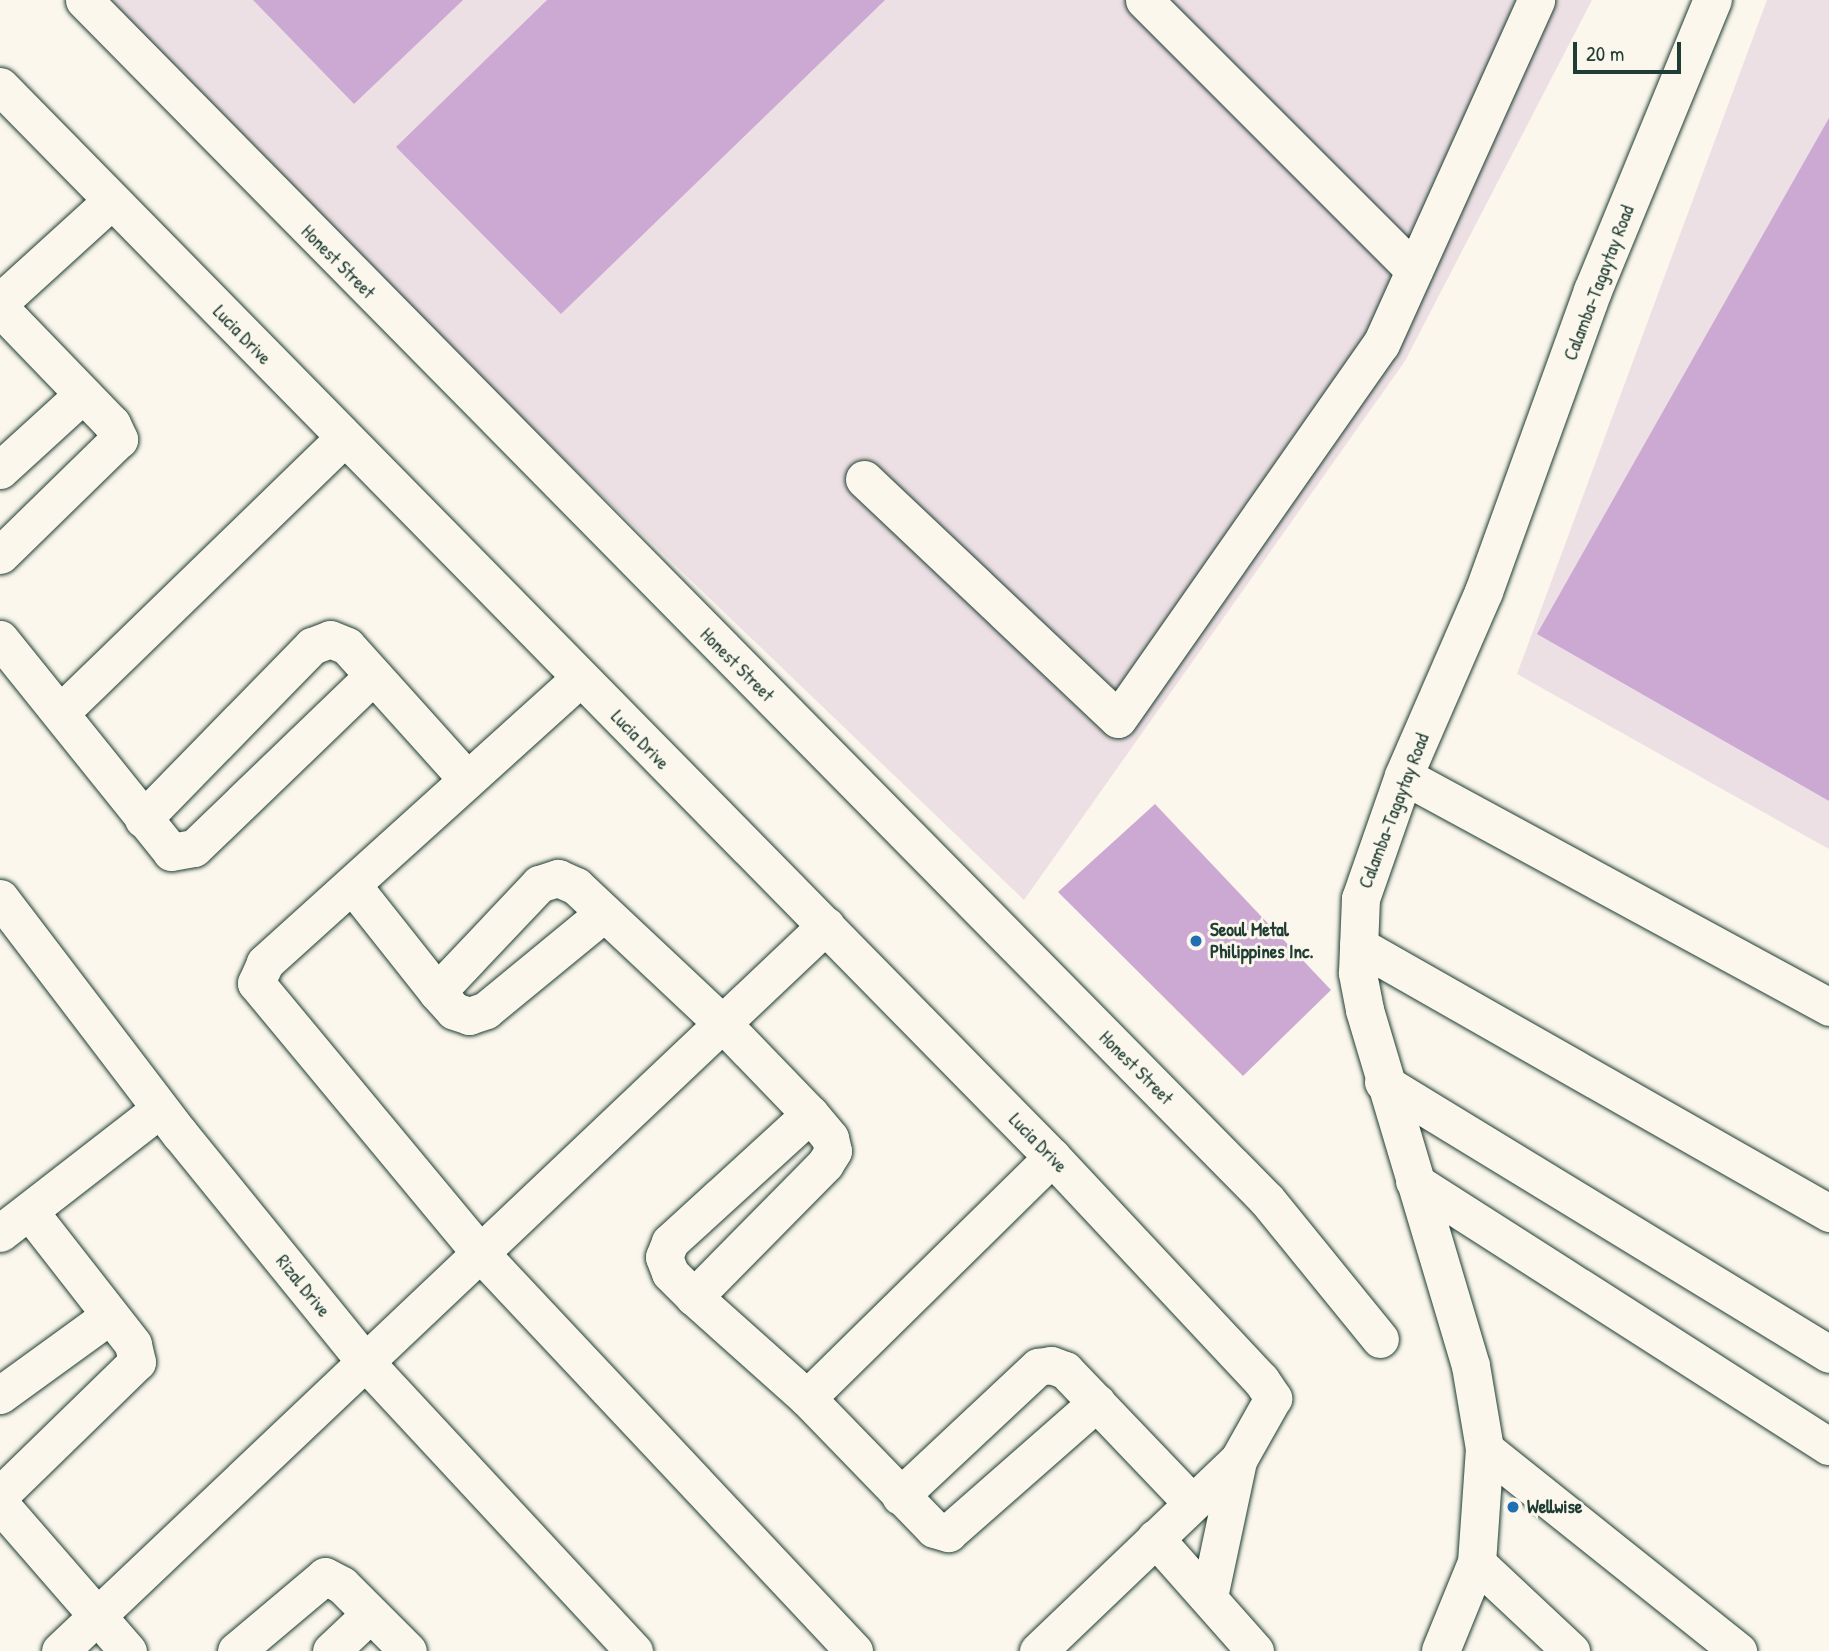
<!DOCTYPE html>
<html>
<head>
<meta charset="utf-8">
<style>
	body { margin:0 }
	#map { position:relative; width:1829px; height:1651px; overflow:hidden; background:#fbf7ec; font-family:"Patrick Hand",sans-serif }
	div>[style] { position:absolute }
	.built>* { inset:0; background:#ede0e4 }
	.building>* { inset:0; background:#cba9d3 }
	.roads { filter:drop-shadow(0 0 2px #1f3d34) drop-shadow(0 0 2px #1f3d34) }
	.minor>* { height:37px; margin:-18.5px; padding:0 18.5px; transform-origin:18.5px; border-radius:18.5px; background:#fbf7ec }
	.major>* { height:38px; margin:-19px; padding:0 19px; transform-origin:19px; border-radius:19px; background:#fbf7ec }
	.dots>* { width:19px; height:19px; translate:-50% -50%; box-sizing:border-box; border:4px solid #fbf7ec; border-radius:50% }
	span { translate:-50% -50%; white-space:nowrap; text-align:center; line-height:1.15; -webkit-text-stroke:6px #fbf7ec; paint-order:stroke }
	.street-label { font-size:19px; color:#1f3d34 }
	.poi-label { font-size:19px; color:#1f3d34; font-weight:700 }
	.left { translate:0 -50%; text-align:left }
	.scale { position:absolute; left:1573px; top:42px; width:108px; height:32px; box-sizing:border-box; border:4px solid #1f3d34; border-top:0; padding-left:9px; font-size:21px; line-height:24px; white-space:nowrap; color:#1f3d34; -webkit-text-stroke:5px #fbf7ec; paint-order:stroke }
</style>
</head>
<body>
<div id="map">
	<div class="built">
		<div style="clip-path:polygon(86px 0,1592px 0,1405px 361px,1024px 900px)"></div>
		<div style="clip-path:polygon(1767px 0,1829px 0,1829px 849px,1517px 674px)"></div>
	</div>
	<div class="building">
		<div style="clip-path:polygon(253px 0,463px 0,354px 104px)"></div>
		<div style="clip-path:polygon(547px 0,885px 0,561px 314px,396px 147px)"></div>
		<div style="clip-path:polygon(1829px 118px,1829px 801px,1537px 634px)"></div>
		<div style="clip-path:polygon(1155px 804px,1331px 990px,1243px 1076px,1058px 892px)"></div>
	</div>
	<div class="roads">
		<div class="minor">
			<div style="left:84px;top:0;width:1685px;rotate:45.41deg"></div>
			<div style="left:1267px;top:1200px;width:179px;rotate:50.9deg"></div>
			<div style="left:1144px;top:0;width:382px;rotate:45deg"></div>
			<div style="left:0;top:86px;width:1501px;rotate:45.51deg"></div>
			<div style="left:1052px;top:1157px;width:306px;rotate:46.9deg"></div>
			<div style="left:1261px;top:1380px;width:22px;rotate:56deg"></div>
			<div style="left:1273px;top:1398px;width:71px;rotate:119.4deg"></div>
			<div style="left:1238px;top:1460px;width:277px;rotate:136.3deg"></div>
			<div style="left:0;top:302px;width:151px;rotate:-42.3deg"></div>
			<div style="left:0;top:308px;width:161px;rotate:46deg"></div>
			<div style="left:112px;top:424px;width:17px;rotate:65deg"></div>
			<div style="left:119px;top:439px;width:166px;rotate:135.7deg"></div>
			<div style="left:0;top:470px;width:111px;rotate:-42.4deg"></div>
			<div style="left:864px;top:479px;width:349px;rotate:43.4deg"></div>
			<div style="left:1118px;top:719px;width:458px;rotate:-55deg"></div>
			<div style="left:1381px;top:344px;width:377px;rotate:-65.7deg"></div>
			<div style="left:0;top:639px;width:273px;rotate:51.2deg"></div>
			<div style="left:171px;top:852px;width:23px;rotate:-10deg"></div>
			<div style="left:194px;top:848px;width:248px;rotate:-43.9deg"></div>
			<div style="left:580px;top:678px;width:425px;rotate:137.9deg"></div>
			<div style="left:265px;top:963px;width:22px;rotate:114deg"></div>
			<div style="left:256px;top:983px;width:352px;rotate:50.3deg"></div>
			<div style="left:481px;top:1254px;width:545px;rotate:46.79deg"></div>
			<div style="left:60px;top:713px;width:394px;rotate:-44.1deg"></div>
			<div style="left:1404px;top:776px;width:484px;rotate:28.5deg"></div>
			<div style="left:143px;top:819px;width:242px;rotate:-45.7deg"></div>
			<div style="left:312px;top:646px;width:19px;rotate:-21deg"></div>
			<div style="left:330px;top:639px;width:18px;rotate:22deg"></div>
			<div style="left:347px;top:646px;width:178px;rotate:48deg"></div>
			<div style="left:353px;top:886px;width:135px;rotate:51.6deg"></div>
			<div style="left:437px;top:992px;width:25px;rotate:48deg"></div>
			<div style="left:454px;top:1011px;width:16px;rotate:18deg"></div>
			<div style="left:469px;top:1016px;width:18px;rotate:-19deg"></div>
			<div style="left:486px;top:1010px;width:153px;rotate:-39.4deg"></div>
			<div style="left:0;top:898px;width:297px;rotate:52.7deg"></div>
			<div style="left:180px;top:1134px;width:298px;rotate:50.9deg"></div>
			<div style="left:368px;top:1365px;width:391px;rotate:47.1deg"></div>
			<div style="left:1358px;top:945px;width:542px;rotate:29.64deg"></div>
			<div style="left:437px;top:992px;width:149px;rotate:-46.6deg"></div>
			<div style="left:539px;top:884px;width:20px;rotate:-18deg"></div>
			<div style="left:558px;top:878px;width:20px;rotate:24deg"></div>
			<div style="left:576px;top:886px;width:200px;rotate:43.2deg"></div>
			<div style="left:722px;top:1023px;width:127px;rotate:46deg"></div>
			<div style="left:810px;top:1114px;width:31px;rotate:50deg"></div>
			<div style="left:830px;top:1138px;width:13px;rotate:77deg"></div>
			<div style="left:833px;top:1151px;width:15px;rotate:122deg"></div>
			<div style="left:825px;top:1164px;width:187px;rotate:134.6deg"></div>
			<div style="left:1383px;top:1082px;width:522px;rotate:31.38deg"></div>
			<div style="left:810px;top:1114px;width:190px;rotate:137.6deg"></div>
			<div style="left:670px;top:1242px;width:16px;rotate:112deg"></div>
			<div style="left:664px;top:1257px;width:17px;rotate:69deg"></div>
			<div style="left:670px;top:1273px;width:34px;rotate:45deg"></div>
			<div style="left:694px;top:1297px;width:152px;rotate:41.8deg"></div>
			<div style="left:807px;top:1398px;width:182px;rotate:45.9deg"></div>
			<div style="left:934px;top:1529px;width:15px;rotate:16deg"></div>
			<div style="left:948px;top:1533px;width:198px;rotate:-41.3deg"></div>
			<div style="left:1414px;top:1181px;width:492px;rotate:32.6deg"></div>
			<div style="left:0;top:1233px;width:202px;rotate:-37.8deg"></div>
			<div style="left:0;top:1395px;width:135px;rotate:-35.9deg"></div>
			<div style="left:807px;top:1398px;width:344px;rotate:-44.5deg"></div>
			<div style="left:1485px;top:1449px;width:324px;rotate:38.6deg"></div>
			<div style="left:0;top:1495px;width:191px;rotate:-44.2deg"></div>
			<div style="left:137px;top:1362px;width:18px;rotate:-103deg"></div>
			<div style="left:133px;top:1344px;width:167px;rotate:-128deg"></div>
			<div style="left:900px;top:1496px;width:189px;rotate:-43.1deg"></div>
			<div style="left:1038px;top:1367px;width:13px;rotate:-9deg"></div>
			<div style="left:1051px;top:1365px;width:15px;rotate:20deg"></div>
			<div style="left:1065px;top:1370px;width:181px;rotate:46.3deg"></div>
			<div style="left:0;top:1504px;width:195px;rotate:49deg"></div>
			<div style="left:1155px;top:1538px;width:151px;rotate:48.5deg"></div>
			<div style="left:1477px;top:1563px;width:129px;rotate:43.1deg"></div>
			<div style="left:1209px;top:1597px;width:140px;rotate:-78deg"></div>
			<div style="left:60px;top:1651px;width:1055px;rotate:-43.46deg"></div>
			<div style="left:236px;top:1651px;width:116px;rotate:-40.1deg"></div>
			<div style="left:325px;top:1576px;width:19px;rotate:28deg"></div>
			<div style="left:342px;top:1585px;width:93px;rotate:45deg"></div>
			<div style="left:331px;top:1651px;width:54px;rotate:-43.5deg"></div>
		</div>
		<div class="major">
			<div style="left:1441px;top:1651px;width:95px;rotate:-67.8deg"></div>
			<div style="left:1477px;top:1563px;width:114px;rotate:-86deg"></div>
			<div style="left:1485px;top:1449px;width:84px;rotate:-99.6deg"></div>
			<div style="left:1471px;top:1366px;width:371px;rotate:-106.6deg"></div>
			<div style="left:1365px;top:1010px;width:38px;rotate:-101deg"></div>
			<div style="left:1358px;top:973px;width:74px;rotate:-87.7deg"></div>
			<div style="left:1361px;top:899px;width:130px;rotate:-70.7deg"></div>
			<div style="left:1404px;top:776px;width:201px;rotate:-66.5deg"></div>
			<div style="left:1484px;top:592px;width:320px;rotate:-70.1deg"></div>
			<div style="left:1593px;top:291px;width:315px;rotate:-67.6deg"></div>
		</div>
	</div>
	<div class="dots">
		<div style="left:1196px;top:941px;background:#1f6fb2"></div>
		<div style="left:1513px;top:1507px;background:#1f6fb2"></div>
	</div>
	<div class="street-label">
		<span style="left:338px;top:262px;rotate:45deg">Honest Street</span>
		<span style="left:1599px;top:283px;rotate:-69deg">Calamba-Tagaytay Road</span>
		<span style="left:242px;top:335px;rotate:46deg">Lucia Drive</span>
		<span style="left:737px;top:665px;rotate:45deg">Honest Street</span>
		<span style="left:640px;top:740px;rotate:46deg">Lucia Drive</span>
		<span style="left:1394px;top:811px;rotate:-69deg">Calamba-Tagaytay Road</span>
		<span style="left:1136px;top:1068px;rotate:45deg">Honest Street</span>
		<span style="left:1038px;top:1143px;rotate:46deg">Lucia Drive</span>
		<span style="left:303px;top:1286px;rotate:51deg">Rizal Drive</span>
	</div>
	<div class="poi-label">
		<span class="left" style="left:1210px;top:941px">Seoul Metal<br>Philippines Inc.</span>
		<span class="left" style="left:1527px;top:1507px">Wellwise</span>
	</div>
	<div class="scale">20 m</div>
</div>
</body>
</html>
